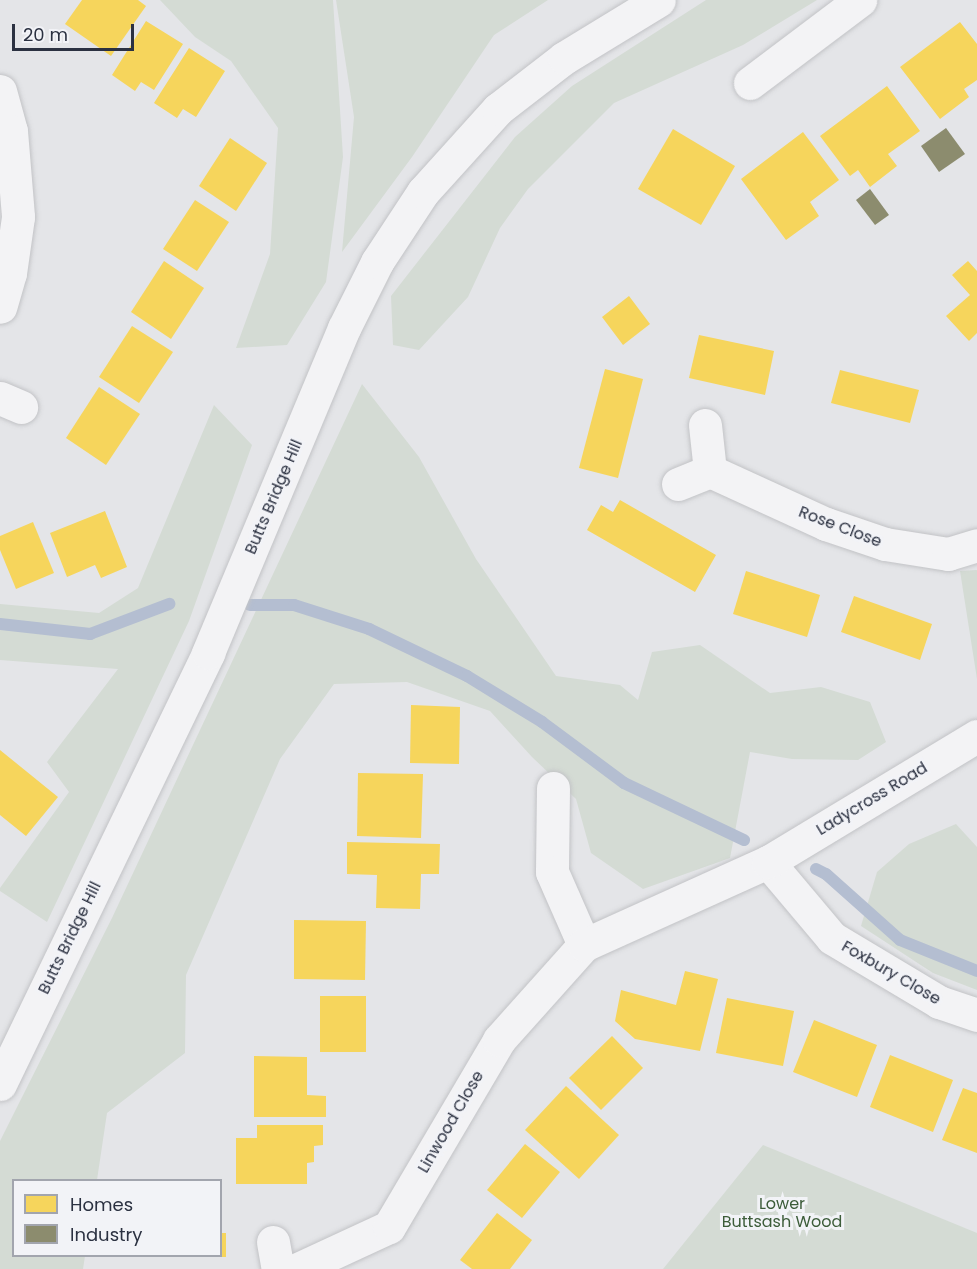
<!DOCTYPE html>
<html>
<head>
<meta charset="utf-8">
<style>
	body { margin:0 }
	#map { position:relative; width:977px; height:1269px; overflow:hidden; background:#e4e5e8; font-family:Poppins,sans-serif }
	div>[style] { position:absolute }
	.green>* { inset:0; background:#d4dbd4 }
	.homes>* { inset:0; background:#f6d55c }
	.industry>* { inset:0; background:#8c8c6e }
	.stream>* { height:12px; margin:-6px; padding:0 6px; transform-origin:6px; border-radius:6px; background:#b4bed1 }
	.roads { filter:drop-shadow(0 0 2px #c2c3c6) drop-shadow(0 0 2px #c2c3c6) }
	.minor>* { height:33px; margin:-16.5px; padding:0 16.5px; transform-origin:16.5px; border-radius:16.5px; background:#f3f3f5 }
	.tertiary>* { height:33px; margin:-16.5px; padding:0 16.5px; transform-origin:16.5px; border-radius:16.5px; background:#f3f3f5 }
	span { translate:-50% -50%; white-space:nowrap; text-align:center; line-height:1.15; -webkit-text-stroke:6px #f2f3f7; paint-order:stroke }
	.street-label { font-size:16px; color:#2b3141 }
	.park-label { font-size:16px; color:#3c5c39 }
	.legend { position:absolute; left:12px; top:1179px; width:210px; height:78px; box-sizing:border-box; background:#f2f3f7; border:2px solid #a2a5ae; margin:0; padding:8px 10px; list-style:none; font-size:18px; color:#2b3141 }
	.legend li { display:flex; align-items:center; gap:12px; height:30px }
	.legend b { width:30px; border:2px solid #a2a5ae }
	.scale { position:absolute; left:12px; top:24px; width:122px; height:27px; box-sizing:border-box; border:3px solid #2b3141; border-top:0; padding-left:8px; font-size:18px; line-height:21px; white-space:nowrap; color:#2b3141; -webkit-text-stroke:4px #f2f3f7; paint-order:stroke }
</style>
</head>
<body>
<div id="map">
	<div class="green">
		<div style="clip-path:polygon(160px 0,333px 0,343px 157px,326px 282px,287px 345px,236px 348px,270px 254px,278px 128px,231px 61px,195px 37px)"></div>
		<div style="clip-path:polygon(336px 0,548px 0,494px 35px,412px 157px,342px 252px,354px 117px)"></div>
		<div style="clip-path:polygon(706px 0,817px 0,743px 45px,614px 103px,528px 189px,500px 228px,468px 297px,419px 350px,393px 345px,391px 296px,515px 137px,572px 86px)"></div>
		<div style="clip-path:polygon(362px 384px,419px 457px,476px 559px,556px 676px,620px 685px,638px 700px,652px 652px,700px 645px,770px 693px,821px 687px,870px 702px,886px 742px,858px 760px,792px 759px,750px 752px,730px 858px,643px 889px,591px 853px,576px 799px,532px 757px,490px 711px,407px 682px,334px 684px,280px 759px,186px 975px,185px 1053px,107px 1113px,97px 1180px,14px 1180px,14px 1256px,85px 1256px,83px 1269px,0 1269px,0 1141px,112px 918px)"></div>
		<div style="clip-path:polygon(214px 405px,252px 445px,189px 621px,47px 922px,0 891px,0 888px,69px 792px,47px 762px,118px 669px,0 660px,0 604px,99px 613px,138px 588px)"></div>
		<div style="clip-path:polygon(977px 570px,977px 679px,960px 571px)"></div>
		<div style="clip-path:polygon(956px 824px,977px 847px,977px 990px,933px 973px,861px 926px,877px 872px,909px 844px)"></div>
		<div style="clip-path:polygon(763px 1145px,977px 1233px,977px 1269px,663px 1269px)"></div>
	</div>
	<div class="homes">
		<div style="clip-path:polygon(82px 0,138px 0,146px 6px,111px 56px,65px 24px)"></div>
		<div style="clip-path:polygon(146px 21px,183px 44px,154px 90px,141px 82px,135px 91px,112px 75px)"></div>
		<div style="clip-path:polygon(960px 22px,977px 44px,977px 80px,964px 89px,969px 97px,940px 119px,900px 67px)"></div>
		<div style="clip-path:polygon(189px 48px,225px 71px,196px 117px,183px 109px,177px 118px,154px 103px)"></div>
		<div style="clip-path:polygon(887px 86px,920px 131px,888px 154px,897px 166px,870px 187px,858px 170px,850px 176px,820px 136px)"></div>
		<div style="clip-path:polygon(673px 129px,735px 166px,701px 225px,638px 189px)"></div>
		<div style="clip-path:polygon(803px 132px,839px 180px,810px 202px,819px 216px,786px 240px,741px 179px)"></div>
		<div style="clip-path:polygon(230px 138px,267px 163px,236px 211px,199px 186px)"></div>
		<div style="clip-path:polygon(195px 200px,229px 222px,197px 271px,163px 249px)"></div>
		<div style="clip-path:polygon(164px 261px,204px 288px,171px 339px,131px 312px)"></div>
		<div style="clip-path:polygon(968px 261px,977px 271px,977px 333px,969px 341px,946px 316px,970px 295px,952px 275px)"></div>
		<div style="clip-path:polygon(629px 296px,650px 324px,623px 345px,602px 317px)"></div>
		<div style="clip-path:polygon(132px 326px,173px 352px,139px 403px,99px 377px)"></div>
		<div style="clip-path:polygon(699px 335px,774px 351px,765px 395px,689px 378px)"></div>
		<div style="clip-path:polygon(605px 369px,643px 379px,618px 478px,579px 468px)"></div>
		<div style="clip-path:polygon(840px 370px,919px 390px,910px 423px,831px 403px)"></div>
		<div style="clip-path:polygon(99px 387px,140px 414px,106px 465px,66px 438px)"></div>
		<div style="clip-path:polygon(620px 500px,716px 555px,695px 592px,587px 530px,601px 505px,613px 512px)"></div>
		<div style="clip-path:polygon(105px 511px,127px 567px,101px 578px,95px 565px,67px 577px,50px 533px)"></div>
		<div style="clip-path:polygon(33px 522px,54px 573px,16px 589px,0 550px,0 536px)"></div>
		<div style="clip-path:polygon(746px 571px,820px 595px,807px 637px,733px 614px)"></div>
		<div style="clip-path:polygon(854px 596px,932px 624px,920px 660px,841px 632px)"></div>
		<div style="clip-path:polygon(411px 705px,460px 707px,459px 764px,410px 763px)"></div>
		<div style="clip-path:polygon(0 750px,58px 797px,26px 836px,0 815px)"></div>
		<div style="clip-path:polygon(358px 773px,423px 774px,421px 838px,357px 836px)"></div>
		<div style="clip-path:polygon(347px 842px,440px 844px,439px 874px,421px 874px,420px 909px,376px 908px,377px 875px,347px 874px)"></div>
		<div style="clip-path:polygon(294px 920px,366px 921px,365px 980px,294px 979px)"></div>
		<div style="clip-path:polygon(685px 971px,718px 979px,700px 1051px,635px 1039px,615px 1021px,621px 990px,676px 1005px)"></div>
		<div style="clip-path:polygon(320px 996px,366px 996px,366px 1052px,320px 1052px)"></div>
		<div style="clip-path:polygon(727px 998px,794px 1011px,783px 1066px,716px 1053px)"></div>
		<div style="clip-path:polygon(814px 1020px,877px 1045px,857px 1097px,793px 1072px)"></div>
		<div style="clip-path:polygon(612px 1036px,643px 1068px,601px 1110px,569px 1078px)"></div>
		<div style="clip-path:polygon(890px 1055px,953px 1080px,933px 1132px,870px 1107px)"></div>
		<div style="clip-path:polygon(254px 1056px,307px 1057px,307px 1095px,326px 1096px,326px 1117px,254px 1117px)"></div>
		<div style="clip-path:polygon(566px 1086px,619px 1135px,579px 1179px,525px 1130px)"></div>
		<div style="clip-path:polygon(963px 1088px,977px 1093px,977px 1153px,942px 1140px)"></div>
		<div style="clip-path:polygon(257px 1125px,323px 1125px,323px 1145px,314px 1146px,314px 1162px,307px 1163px,307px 1184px,236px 1184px,236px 1138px,257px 1138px)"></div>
		<div style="clip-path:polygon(525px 1144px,560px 1172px,522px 1218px,487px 1190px)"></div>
		<div style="clip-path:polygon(497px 1213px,532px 1240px,510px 1269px,472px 1269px,460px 1260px)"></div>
		<div style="clip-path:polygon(220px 1233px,226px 1233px,226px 1257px,220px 1257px)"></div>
	</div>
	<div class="industry">
		<div style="clip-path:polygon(946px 128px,965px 154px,939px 172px,921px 146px)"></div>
		<div style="clip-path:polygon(870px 189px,889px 215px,875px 225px,856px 200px)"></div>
	</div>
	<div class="stream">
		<div style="left:250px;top:605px;width:44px"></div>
		<div style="left:294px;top:605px;width:79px;rotate:17.7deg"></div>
		<div style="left:369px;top:629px;width:109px;rotate:25.6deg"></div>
		<div style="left:467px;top:676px;width:88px;rotate:31.5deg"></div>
		<div style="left:542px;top:722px;width:102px;rotate:36.6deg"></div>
		<div style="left:624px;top:783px;width:133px;rotate:25.4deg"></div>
		<div style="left:0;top:624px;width:91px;rotate:6.3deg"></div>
		<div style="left:90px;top:634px;width:85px;rotate:-20.8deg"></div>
		<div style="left:816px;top:869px;width:11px;rotate:27deg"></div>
		<div style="left:826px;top:874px;width:99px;rotate:41.7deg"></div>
		<div style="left:900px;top:940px;width:83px;rotate:21.9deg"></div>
	</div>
	<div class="roads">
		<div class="minor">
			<div style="left:750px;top:83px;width:138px;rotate:-37deg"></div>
			<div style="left:0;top:91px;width:41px;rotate:74.6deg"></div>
			<div style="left:11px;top:131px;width:86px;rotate:85.3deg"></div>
			<div style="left:18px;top:217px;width:57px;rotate:98.1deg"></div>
			<div style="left:10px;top:273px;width:35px;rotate:106deg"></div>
			<div style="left:0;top:398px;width:23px;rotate:23deg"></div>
			<div style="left:705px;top:425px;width:46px;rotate:83.8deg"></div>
			<div style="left:710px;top:471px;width:128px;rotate:24.6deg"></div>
			<div style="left:826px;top:524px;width:62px;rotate:18.7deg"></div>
			<div style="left:885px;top:544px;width:64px;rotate:9deg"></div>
			<div style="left:948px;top:554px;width:30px;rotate:-17deg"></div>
			<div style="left:678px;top:484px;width:35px;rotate:-22deg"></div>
			<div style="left:553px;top:788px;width:84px;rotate:90.7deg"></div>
			<div style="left:552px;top:872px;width:80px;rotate:66.3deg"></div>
			<div style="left:768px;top:862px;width:99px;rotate:49.9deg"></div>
			<div style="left:832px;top:938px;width:125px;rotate:30.9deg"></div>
			<div style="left:939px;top:1002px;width:40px;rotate:18.9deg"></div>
			<div style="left:273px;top:1242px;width:27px;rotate:80deg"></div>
			<div style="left:298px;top:1269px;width:100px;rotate:-24.8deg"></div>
			<div style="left:389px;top:1227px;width:217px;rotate:-59.5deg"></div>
			<div style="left:499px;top:1040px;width:127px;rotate:-48.2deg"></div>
			<div style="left:584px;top:945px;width:202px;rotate:-24.3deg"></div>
			<div style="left:768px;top:862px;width:244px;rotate:-31.1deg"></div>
		</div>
		<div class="tertiary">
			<div style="left:0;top:1084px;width:479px;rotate:-64.2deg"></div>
			<div style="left:208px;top:653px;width:352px;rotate:-67.3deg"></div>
			<div style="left:344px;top:328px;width:74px;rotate:-63.4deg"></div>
			<div style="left:377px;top:262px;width:84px;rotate:-56.7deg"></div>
			<div style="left:423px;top:192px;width:112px;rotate:-47.9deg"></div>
			<div style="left:498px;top:109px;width:83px;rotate:-37.7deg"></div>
			<div style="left:564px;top:58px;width:111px;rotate:-31.4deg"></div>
		</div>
	</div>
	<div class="street-label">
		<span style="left:274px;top:497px;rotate:-67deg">Butts Bridge Hill</span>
		<span style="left:840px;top:527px;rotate:21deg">Rose Close</span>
		<span style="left:872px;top:799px;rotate:-31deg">Ladycross Road</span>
		<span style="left:70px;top:938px;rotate:-64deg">Butts Bridge Hill</span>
		<span style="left:891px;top:973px;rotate:30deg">Foxbury Close</span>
		<span style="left:451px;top:1122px;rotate:-60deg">Linwood Close</span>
	</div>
	<div class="park-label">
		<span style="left:782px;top:1213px">Lower<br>Buttsash Wood</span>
	</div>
	<ul class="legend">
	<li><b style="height:16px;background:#f6d55c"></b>Homes</li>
	<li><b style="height:16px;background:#8c8c6e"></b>Industry</li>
	</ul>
	<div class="scale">20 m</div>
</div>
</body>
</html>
